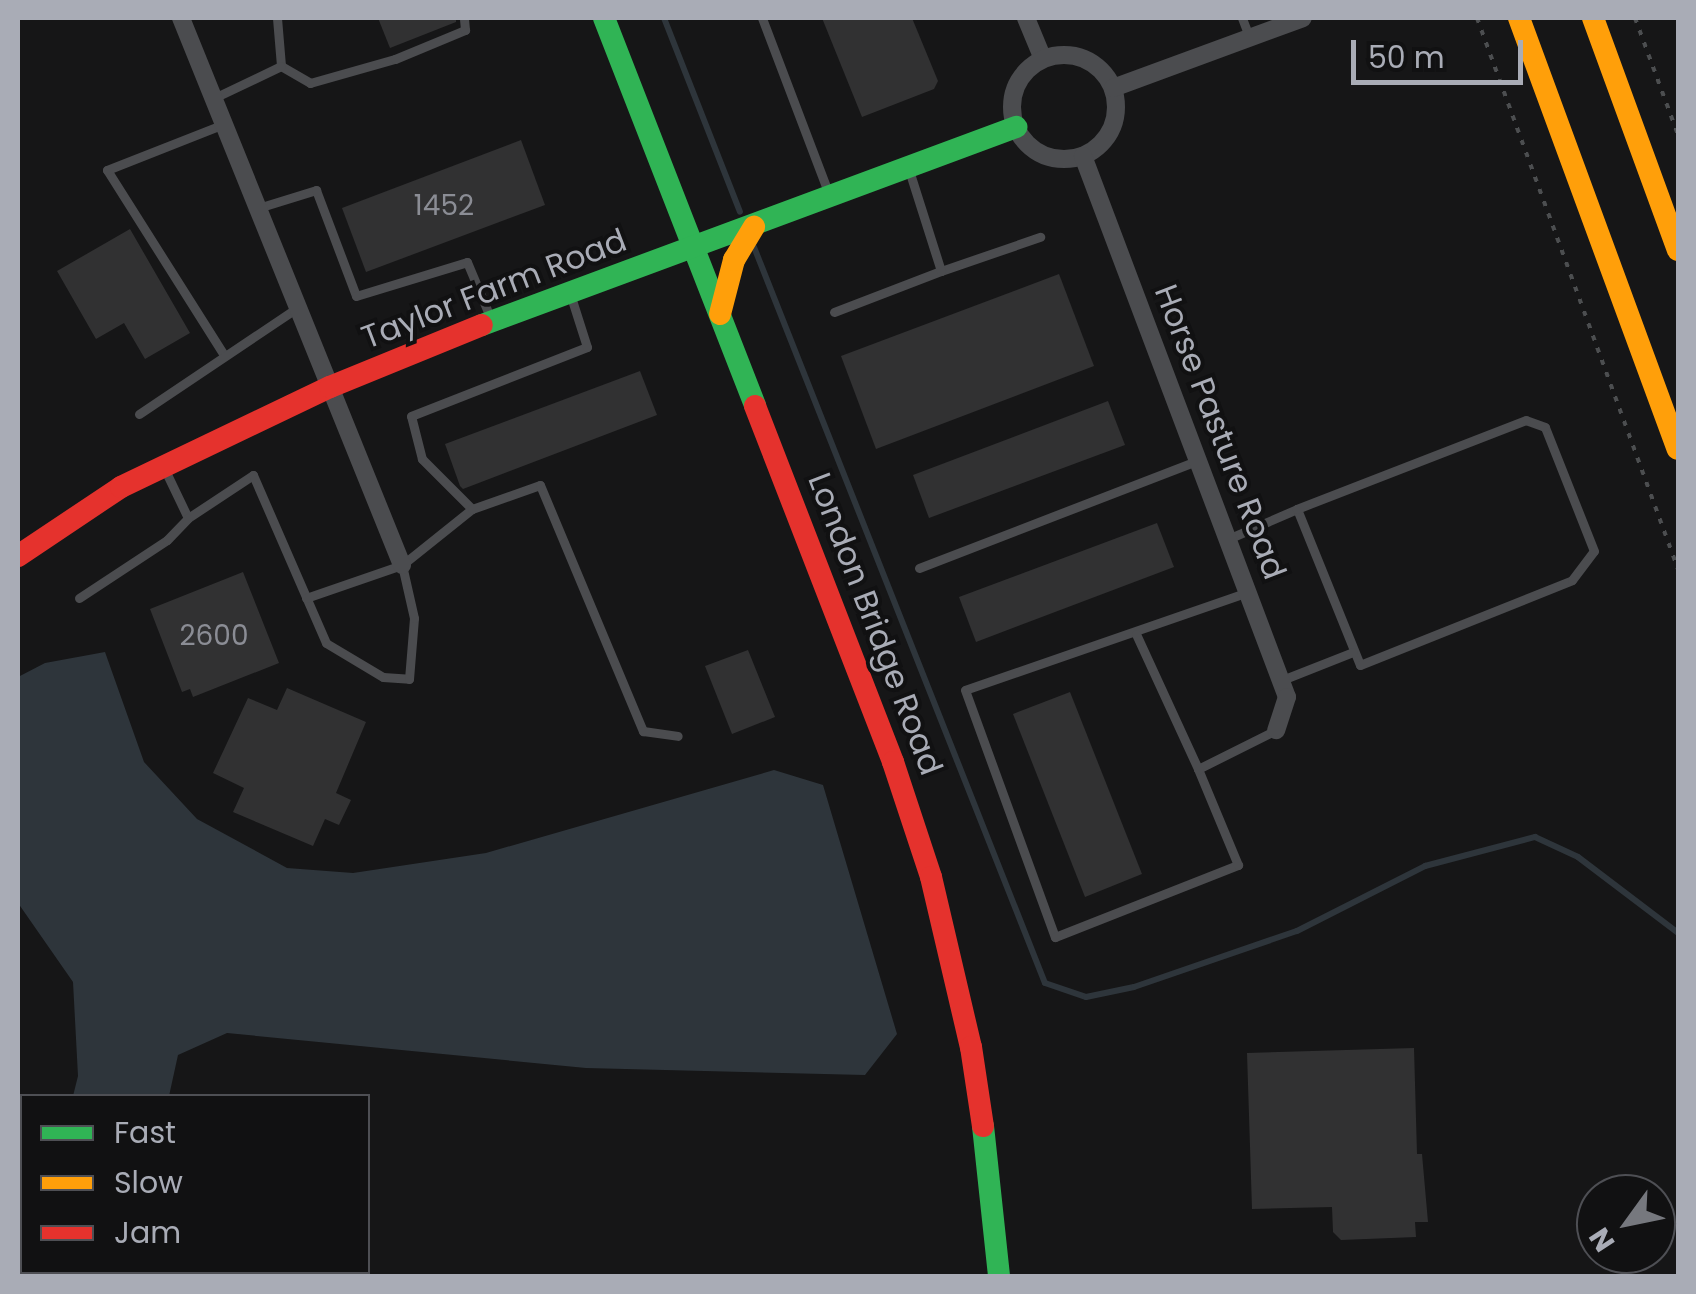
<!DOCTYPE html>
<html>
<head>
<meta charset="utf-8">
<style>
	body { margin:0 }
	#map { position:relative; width:1696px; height:1294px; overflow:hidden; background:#161617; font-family:Poppins,sans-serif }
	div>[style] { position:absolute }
	.water>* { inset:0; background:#2e353b }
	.stream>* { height:6px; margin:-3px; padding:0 3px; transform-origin:3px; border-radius:3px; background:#2e353b }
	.building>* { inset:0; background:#313132 }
	.path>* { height:4px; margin-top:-2px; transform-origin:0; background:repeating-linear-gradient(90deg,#4c4e50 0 5px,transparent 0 13px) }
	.lane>* { height:9px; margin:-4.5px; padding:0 4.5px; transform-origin:4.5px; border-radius:4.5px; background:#4b4c4f }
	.street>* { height:18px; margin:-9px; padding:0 9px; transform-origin:9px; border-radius:9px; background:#4b4c4f }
	.street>.ring { margin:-9px; padding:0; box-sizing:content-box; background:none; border:18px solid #4b4c4f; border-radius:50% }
	.fast>* { height:22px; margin:-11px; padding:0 11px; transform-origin:11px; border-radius:11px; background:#30b455 }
	.slow>* { height:22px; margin:-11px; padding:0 11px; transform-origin:11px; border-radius:11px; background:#ff9f0a }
	.jam>* { height:22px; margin:-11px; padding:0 11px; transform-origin:11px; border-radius:11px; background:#e5322d }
	span { translate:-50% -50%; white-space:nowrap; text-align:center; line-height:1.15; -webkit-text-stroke:8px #111112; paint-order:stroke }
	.number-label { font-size:28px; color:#8b8d95 }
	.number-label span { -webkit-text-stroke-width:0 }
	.street-label { font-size:32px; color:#a9acb6 }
	.frame { position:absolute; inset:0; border:20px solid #a9acb6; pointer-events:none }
	.legend { position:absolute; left:20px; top:1094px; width:350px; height:180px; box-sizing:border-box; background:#111112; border:2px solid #4e4f54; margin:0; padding:12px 18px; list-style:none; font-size:30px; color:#a9acb6 }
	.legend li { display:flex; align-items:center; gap:20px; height:50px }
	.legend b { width:50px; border:2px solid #4e4f54 }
	.north { position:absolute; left:1576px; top:1174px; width:100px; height:100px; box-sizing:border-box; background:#111112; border:2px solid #4e4f54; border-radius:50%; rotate:237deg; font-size:28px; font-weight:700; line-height:40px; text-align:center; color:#a9acb6 }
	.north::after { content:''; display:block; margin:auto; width:35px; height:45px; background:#76787e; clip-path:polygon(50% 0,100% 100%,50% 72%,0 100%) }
	.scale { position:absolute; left:1351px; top:40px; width:172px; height:45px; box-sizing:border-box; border:5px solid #a9acb6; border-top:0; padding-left:12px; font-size:30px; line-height:35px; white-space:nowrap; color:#a9acb6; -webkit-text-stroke:8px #111112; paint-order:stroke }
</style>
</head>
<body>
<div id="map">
	<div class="water">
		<div style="clip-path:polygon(105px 652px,144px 762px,197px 819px,287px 868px,353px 873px,486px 853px,774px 770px,823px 785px,897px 1034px,865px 1075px,586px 1068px,227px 1033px,178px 1055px,169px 1096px,73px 1096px,78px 1076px,73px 982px,18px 903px,18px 677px,45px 663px)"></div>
		<div style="clip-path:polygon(22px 1207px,22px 1272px,151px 1272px,151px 1276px,18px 1276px,18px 1213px)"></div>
	</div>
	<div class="stream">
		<div style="left:664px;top:18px;width:208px;rotate:68.6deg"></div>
		<div style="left:754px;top:247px;width:791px;rotate:68.43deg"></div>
		<div style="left:1045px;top:983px;width:43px;rotate:18.9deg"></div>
		<div style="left:1086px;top:997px;width:49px;rotate:-11.8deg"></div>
		<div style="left:1134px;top:987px;width:172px;rotate:-19deg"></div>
		<div style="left:1297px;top:931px;width:144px;rotate:-26.9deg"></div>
		<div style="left:1425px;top:866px;width:114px;rotate:-14.8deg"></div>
		<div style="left:1535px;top:837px;width:47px;rotate:24.9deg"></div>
		<div style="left:1578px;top:857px;width:126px;rotate:37.2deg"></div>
	</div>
	<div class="building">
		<div style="clip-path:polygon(378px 18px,456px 18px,456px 22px,390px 48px)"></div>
		<div style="clip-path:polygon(822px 18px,912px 18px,938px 81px,934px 89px,862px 117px)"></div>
		<div style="clip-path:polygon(521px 140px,545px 205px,366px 272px,342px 208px)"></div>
		<div style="clip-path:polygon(130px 229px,190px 333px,145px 359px,124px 323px,96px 339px,57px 271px)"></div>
		<div style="clip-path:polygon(1059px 274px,1094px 366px,876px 449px,841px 356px)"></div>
		<div style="clip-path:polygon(640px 371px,657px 415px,463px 489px,460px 486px,445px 444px)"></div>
		<div style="clip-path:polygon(1108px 401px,1125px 445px,929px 518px,913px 475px)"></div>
		<div style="clip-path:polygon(1157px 523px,1174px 567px,976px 642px,959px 597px)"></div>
		<div style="clip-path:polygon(243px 572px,279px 663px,193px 697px,190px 689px,182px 692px,150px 609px)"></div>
		<div style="clip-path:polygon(748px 650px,775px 717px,732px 734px,705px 666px)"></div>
		<div style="clip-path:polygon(287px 688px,366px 722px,336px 793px,351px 800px,339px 825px,325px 819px,313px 846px,233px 812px,244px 788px,213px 773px,248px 698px,277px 710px)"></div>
		<div style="clip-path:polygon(1070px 692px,1142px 874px,1085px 897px,1013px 714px)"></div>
		<div style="clip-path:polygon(1414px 1048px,1417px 1154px,1422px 1154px,1428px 1222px,1415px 1222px,1416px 1237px,1341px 1240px,1333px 1232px,1332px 1207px,1252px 1209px,1247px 1053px)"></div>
	</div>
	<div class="path">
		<div style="left:1477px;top:18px;width:587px;rotate:69.96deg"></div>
		<div style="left:1635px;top:18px;width:125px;rotate:69.8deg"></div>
	</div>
	<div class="lane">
		<div style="left:277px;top:18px;width:48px;rotate:85.2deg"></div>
		<div style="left:762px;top:18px;width:186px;rotate:69.2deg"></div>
		<div style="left:1242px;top:18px;width:19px;rotate:69deg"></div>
		<div style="left:281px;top:66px;width:34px;rotate:30deg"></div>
		<div style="left:310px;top:83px;width:88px;rotate:-15.8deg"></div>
		<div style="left:395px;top:59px;width:76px;rotate:-22.5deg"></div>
		<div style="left:465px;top:30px;width:12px;rotate:-95deg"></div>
		<div style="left:214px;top:98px;width:74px;rotate:-25.5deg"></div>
		<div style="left:258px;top:208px;width:61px;rotate:-17.2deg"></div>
		<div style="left:316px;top:190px;width:113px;rotate:69.3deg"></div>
		<div style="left:356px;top:296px;width:116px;rotate:-17deg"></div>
		<div style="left:467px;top:262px;width:62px;rotate:67.2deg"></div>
		<div style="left:941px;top:271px;width:105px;rotate:-19deg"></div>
		<div style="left:834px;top:312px;width:115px;rotate:-21deg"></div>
		<div style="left:941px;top:271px;width:103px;rotate:-107.6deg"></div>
		<div style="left:224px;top:355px;width:219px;rotate:-122.3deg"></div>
		<div style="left:107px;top:170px;width:126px;rotate:-21.5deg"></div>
		<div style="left:139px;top:414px;width:192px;rotate:-33.9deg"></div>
		<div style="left:165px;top:470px;width:53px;rotate:64.4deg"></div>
		<div style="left:188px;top:518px;width:78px;rotate:-33.5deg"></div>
		<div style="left:253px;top:475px;width:183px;rotate:66.5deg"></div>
		<div style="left:326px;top:643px;width:66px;rotate:30.8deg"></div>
		<div style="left:383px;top:677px;width:26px;rotate:4deg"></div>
		<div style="left:409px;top:679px;width:61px;rotate:-85.3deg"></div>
		<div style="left:414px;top:618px;width:54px;rotate:-102.8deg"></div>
		<div style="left:472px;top:509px;width:71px;rotate:-135deg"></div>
		<div style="left:422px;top:459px;width:44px;rotate:-104.3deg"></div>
		<div style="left:411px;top:416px;width:189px;rotate:-21.4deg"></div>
		<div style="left:587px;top:347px;width:52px;rotate:-107.7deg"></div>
		<div style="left:1228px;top:539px;width:75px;rotate:-23.5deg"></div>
		<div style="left:1297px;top:509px;width:168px;rotate:68deg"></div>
		<div style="left:1360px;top:665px;width:228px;rotate:-21.8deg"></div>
		<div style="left:1572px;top:580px;width:36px;rotate:-53deg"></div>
		<div style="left:1594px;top:551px;width:133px;rotate:-111.6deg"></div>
		<div style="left:1545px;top:427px;width:20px;rotate:-160deg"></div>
		<div style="left:1526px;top:420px;width:246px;rotate:158.8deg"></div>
		<div style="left:919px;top:568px;width:298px;rotate:-21.1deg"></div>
		<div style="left:1248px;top:592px;width:299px;rotate:160.9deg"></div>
		<div style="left:965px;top:690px;width:263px;rotate:70deg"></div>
		<div style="left:1055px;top:937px;width:197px;rotate:-21.5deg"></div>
		<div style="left:1238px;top:865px;width:104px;rotate:-112.6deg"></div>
		<div style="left:1198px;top:769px;width:87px;rotate:-26.6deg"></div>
		<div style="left:79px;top:598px;width:105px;rotate:-33.4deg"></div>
		<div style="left:167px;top:540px;width:30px;rotate:-46deg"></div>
		<div style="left:306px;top:598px;width:102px;rotate:-19deg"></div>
		<div style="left:402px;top:565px;width:90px;rotate:-38.7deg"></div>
		<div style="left:472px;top:509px;width:72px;rotate:-19.4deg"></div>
		<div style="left:540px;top:485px;width:267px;rotate:67.3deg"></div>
		<div style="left:643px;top:731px;width:35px;rotate:8deg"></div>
		<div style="left:1136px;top:634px;width:149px;rotate:65.3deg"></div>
		<div style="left:1282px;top:680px;width:76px;rotate:-21.5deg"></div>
	</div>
	<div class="street">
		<div style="left:181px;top:18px;width:590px;rotate:68deg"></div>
		<div style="left:1026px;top:18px;width:44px;rotate:67.5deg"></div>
		<div class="ring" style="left:1012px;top:55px;width:86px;height:86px"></div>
		<div style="left:1113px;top:88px;width:202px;rotate:-20.2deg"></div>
		<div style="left:1083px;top:156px;width:578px;rotate:69.34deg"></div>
		<div style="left:1287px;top:697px;width:35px;rotate:108deg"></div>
	</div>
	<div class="fast">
		<div style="left:604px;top:18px;width:416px;rotate:68.7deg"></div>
		<div style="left:482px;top:325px;width:570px;rotate:-20.34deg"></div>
		<div style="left:983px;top:1126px;width:151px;rotate:83.9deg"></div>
	</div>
	<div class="slow">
		<div style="left:1519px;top:18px;width:459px;rotate:69.8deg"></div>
		<div style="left:1593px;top:18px;width:247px;rotate:69.9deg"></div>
		<div style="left:720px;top:314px;width:56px;rotate:-75.5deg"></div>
		<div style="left:734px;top:260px;width:39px;rotate:-59deg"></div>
	</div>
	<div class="jam">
		<div style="left:755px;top:406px;width:382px;rotate:68.8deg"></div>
		<div style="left:893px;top:762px;width:121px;rotate:71.7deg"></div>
		<div style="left:931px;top:877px;width:175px;rotate:76.8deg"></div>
		<div style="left:971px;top:1047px;width:80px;rotate:81.4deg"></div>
		<div style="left:18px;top:556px;width:124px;rotate:-33.8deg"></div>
		<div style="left:121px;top:487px;width:232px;rotate:-25.6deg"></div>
		<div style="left:330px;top:387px;width:164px;rotate:-22.2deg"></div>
	</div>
	<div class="number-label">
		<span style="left:444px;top:206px">1452</span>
		<span style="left:214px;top:636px">2600</span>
	</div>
	<div class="street-label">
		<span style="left:494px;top:289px;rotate:-21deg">Taylor Farm Road</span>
		<span style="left:1220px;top:432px;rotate:69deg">Horse Pasture Road</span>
		<span style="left:875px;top:624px;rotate:69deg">London Bridge Road</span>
	</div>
	<div class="frame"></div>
	<ul class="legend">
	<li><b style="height:12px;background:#30b455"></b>Fast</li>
	<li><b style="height:12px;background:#ff9f0a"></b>Slow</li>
	<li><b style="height:12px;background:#e5322d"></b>Jam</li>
	</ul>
	<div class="north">N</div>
	<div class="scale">50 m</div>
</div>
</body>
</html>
